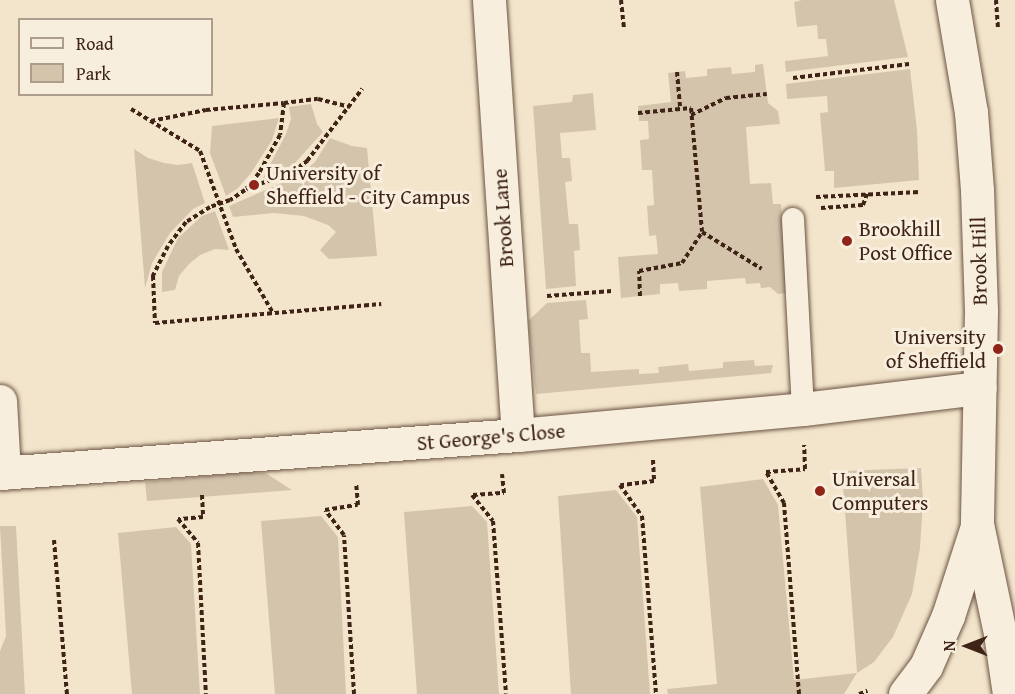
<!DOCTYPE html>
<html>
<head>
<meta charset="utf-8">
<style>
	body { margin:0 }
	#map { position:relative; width:1015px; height:694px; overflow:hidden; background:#f3e5cb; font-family:"Gentium Book Plus",serif }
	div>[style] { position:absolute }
	.green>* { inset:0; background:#d4c4ac }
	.path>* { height:4px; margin-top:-2px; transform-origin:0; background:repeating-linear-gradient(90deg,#3e2316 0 4.5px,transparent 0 7.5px) }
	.roads { filter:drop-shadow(0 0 2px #6b5443) drop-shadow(0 0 2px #6b5443) }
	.lane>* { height:22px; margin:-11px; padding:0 11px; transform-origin:11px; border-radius:11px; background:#f7eedd }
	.street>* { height:33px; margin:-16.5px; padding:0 16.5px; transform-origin:16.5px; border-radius:16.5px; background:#f7eedd }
	.secondary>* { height:33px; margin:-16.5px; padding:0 16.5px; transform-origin:16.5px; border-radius:16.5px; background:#f7eedd }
	.dots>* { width:16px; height:16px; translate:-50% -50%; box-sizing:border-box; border:3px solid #f7eedd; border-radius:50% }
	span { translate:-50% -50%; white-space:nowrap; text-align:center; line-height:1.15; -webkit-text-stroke:6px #f7eedd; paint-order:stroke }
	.poi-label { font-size:21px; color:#3e2316 }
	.left { translate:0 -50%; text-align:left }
	.right { translate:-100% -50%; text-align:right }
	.street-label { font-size:21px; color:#3e2316 }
	.legend { position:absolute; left:18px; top:18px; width:195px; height:78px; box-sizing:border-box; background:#f7eedd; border:2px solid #ad9d8d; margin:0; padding:8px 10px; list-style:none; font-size:18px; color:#3e2316 }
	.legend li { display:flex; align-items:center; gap:12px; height:30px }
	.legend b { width:30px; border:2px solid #ad9d8d }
	.north { position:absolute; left:937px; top:616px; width:60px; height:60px; -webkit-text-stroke:4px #f7eedd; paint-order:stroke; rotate:270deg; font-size:16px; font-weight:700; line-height:24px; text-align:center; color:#3e2316 }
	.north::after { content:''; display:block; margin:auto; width:21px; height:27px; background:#3e2316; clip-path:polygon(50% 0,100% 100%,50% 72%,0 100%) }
</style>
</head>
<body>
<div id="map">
	<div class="green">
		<div style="clip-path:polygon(802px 0,894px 0,908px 57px,786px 72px,785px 61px,828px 56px,826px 39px,818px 39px,817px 25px,797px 27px,794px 2px)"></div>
		<div style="clip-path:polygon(763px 64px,768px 103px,778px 111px,780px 124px,746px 127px,750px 184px,771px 183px,773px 204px,781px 204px,786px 293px,778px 294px,770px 287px,761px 288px,760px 283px,746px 284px,745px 278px,707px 281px,707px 289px,679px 291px,678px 283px,660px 284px,660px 294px,621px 298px,618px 257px,658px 254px,656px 235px,649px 236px,647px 206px,654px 205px,652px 170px,642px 170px,640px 140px,649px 139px,648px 121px,639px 121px,638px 106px,671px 102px,668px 73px,685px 71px,686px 78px,707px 76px,707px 69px,731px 67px,732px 74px,755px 72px,755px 65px)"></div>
		<div style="clip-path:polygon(910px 69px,917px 130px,919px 180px,834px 188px,834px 171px,825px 171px,820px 113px,828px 112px,827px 96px,787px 99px,786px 84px)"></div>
		<div style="clip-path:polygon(593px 93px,596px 130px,560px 133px,562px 158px,570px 158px,572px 181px,565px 182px,569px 224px,578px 224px,580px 250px,574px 251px,576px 286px,546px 289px,533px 106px,572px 102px,573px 95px)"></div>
		<div style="clip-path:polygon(311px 104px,317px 124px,323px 132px,295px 163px,279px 173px,263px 178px,286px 134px,291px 119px,289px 107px)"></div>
		<div style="clip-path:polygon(279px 118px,272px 140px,251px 173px,238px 188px,226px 196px,210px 153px,212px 126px)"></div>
		<div style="clip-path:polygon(330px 138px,352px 146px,367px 148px,377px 256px,329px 259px,320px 250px,336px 232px,328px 225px,304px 216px,274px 213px,233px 217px,229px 206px,300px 175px,315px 162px)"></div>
		<div style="clip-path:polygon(134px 149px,148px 158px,164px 163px,178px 165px,192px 163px,205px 203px,193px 209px,170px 233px,152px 263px,145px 288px)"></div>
		<div style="clip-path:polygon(215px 211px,229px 250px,215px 249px,200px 255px,189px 264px,179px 276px,175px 290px,162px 292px,162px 272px,178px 238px,202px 216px)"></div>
		<div style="clip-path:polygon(586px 300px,588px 319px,579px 320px,581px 353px,590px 353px,591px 372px,639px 369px,639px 374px,659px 373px,658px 367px,688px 364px,689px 371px,723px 368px,723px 362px,754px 360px,755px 366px,773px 365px,771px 373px,536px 394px,528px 321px,547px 303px)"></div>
		<div style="clip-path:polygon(921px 468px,923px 500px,920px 548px,912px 594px,893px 637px,874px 662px,857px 673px,844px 694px,668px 694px,667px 689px,717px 684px,700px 487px,763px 479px,778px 505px,794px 680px,857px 673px,842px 471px)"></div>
		<div style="clip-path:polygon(249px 472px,267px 474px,292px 490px,147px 501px,145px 482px)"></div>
		<div style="clip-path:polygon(616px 490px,637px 517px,650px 694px,571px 694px,558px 496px)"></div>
		<div style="clip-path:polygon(472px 506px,487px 522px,499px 694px,417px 694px,404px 512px)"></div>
		<div style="clip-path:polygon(321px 516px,338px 537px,346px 694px,275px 694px,261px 521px)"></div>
		<div style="clip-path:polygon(0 526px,16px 526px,25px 694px,0 694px,0 651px,6px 636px)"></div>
		<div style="clip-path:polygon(176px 527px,191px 544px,200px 694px,132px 694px,118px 533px)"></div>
	</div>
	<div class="path">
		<div style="left:621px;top:0;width:28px;rotate:84deg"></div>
		<div style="left:996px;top:0;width:30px;rotate:86deg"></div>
		<div style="left:677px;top:72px;width:37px;rotate:85deg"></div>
		<div style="left:793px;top:78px;width:117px;rotate:-6.9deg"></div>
		<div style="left:284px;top:103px;width:34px;rotate:-7deg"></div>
		<div style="left:318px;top:99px;width:32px;rotate:14deg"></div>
		<div style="left:131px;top:109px;width:81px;rotate:31.3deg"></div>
		<div style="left:200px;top:151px;width:104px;rotate:69.8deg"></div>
		<div style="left:236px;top:249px;width:74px;rotate:60deg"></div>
		<div style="left:638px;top:113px;width:53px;rotate:-5.4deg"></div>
		<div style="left:691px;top:108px;width:124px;rotate:84.9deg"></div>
		<div style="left:702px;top:232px;width:70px;rotate:31.7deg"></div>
		<div style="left:691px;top:115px;width:39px;rotate:-26deg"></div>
		<div style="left:726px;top:98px;width:41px;rotate:-5.6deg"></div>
		<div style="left:151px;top:121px;width:56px;rotate:-11.3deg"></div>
		<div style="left:206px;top:110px;width:78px;rotate:-5.1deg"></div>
		<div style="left:284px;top:103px;width:32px;rotate:97deg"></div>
		<div style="left:280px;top:135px;width:43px;rotate:118.9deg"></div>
		<div style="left:259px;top:173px;width:22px;rotate:129deg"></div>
		<div style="left:245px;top:190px;width:18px;rotate:146deg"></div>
		<div style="left:230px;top:200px;width:21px;rotate:161deg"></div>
		<div style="left:210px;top:207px;width:28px;rotate:148deg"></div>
		<div style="left:186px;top:222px;width:30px;rotate:127deg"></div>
		<div style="left:168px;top:246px;width:34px;rotate:117deg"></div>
		<div style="left:153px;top:276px;width:47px;rotate:87.6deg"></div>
		<div style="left:155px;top:323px;width:227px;rotate:-4.8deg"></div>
		<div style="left:246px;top:189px;width:49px;rotate:-20.3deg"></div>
		<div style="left:292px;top:172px;width:19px;rotate:-36deg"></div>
		<div style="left:307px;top:161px;width:91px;rotate:-52.6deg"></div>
		<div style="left:816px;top:197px;width:104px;rotate:-2.8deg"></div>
		<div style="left:821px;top:208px;width:42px;rotate:-4.1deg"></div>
		<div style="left:863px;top:205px;width:12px;rotate:-70deg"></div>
		<div style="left:547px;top:296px;width:65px;rotate:-4.4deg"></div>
		<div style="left:640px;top:296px;width:25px;rotate:-92deg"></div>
		<div style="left:639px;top:271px;width:44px;rotate:-10.5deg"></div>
		<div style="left:682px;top:263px;width:37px;rotate:-57deg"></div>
		<div style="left:653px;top:460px;width:21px;rotate:87deg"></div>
		<div style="left:654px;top:481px;width:34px;rotate:173deg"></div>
		<div style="left:620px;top:485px;width:38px;rotate:55deg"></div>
		<div style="left:642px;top:516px;width:179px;rotate:85.5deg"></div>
		<div style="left:202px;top:495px;width:22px;rotate:87deg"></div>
		<div style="left:203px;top:517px;width:25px;rotate:175deg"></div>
		<div style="left:178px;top:519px;width:31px;rotate:50deg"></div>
		<div style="left:198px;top:543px;width:151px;rotate:87deg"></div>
		<div style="left:472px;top:495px;width:33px;rotate:51deg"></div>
		<div style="left:493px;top:521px;width:173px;rotate:85.7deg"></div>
		<div style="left:473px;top:495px;width:31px;rotate:-4deg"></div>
		<div style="left:504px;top:493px;width:19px;rotate:-96deg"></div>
		<div style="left:54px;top:540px;width:155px;rotate:85.2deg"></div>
		<div style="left:354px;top:694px;width:159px;rotate:-93.6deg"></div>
		<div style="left:344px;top:535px;width:31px;rotate:-127deg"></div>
		<div style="left:325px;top:510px;width:33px;rotate:-9deg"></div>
		<div style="left:358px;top:505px;width:21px;rotate:-95deg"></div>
		<div style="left:799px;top:694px;width:192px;rotate:-94.5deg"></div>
		<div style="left:784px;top:503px;width:36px;rotate:-120deg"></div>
		<div style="left:766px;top:472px;width:39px;rotate:-4deg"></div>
		<div style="left:805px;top:469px;width:24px;rotate:-92deg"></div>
		<div style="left:859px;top:694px;width:9px;rotate:-21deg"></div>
	</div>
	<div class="roads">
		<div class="lane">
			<div style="left:793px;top:219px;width:190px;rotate:87deg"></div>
		</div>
		<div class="street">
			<div style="left:489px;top:0;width:436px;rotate:86.2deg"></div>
			<div style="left:0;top:401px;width:72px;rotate:86.8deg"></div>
			<div style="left:0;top:473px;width:519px;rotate:-4.2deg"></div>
			<div style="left:518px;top:435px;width:286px;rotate:-5.2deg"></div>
			<div style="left:803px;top:409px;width:178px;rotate:-6.8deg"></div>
		</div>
		<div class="secondary">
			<div style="left:952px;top:0;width:114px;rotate:80.4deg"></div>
			<div style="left:971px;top:112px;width:78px;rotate:85.6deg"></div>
			<div style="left:977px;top:190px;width:121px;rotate:88.1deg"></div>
			<div style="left:981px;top:311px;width:213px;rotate:91.1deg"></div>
			<div style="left:977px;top:524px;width:111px;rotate:78.1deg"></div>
			<div style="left:1000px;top:633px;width:62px;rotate:81.6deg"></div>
			<div style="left:905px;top:694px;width:35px;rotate:-53deg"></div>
			<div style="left:926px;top:666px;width:55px;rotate:-66.3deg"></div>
			<div style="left:948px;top:616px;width:95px;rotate:-72.1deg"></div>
		</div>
	</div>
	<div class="dots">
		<div style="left:254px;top:185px;background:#8f2418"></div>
		<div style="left:847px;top:241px;background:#8f2418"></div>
		<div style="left:998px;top:349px;background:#8f2418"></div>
		<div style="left:820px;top:491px;background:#8f2418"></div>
	</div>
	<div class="poi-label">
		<span class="left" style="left:266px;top:185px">University of<br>Sheffield - City Campus</span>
		<span class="left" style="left:859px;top:241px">Brookhill<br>Post Office</span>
		<span class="right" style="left:986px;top:349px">University<br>of Sheffield</span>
		<span class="left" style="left:832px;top:491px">Universal<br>Computers</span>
	</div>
	<div class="street-label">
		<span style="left:503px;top:218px;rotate:-94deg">Brook Lane</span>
		<span style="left:979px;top:261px;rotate:-91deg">Brook Hill</span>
		<span style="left:491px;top:437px;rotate:-5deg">St George's Close</span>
	</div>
	<ul class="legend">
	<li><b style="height:8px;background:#f7eedd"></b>Road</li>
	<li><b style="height:16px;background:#d4c4ac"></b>Park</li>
	</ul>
	<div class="north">N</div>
</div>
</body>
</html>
